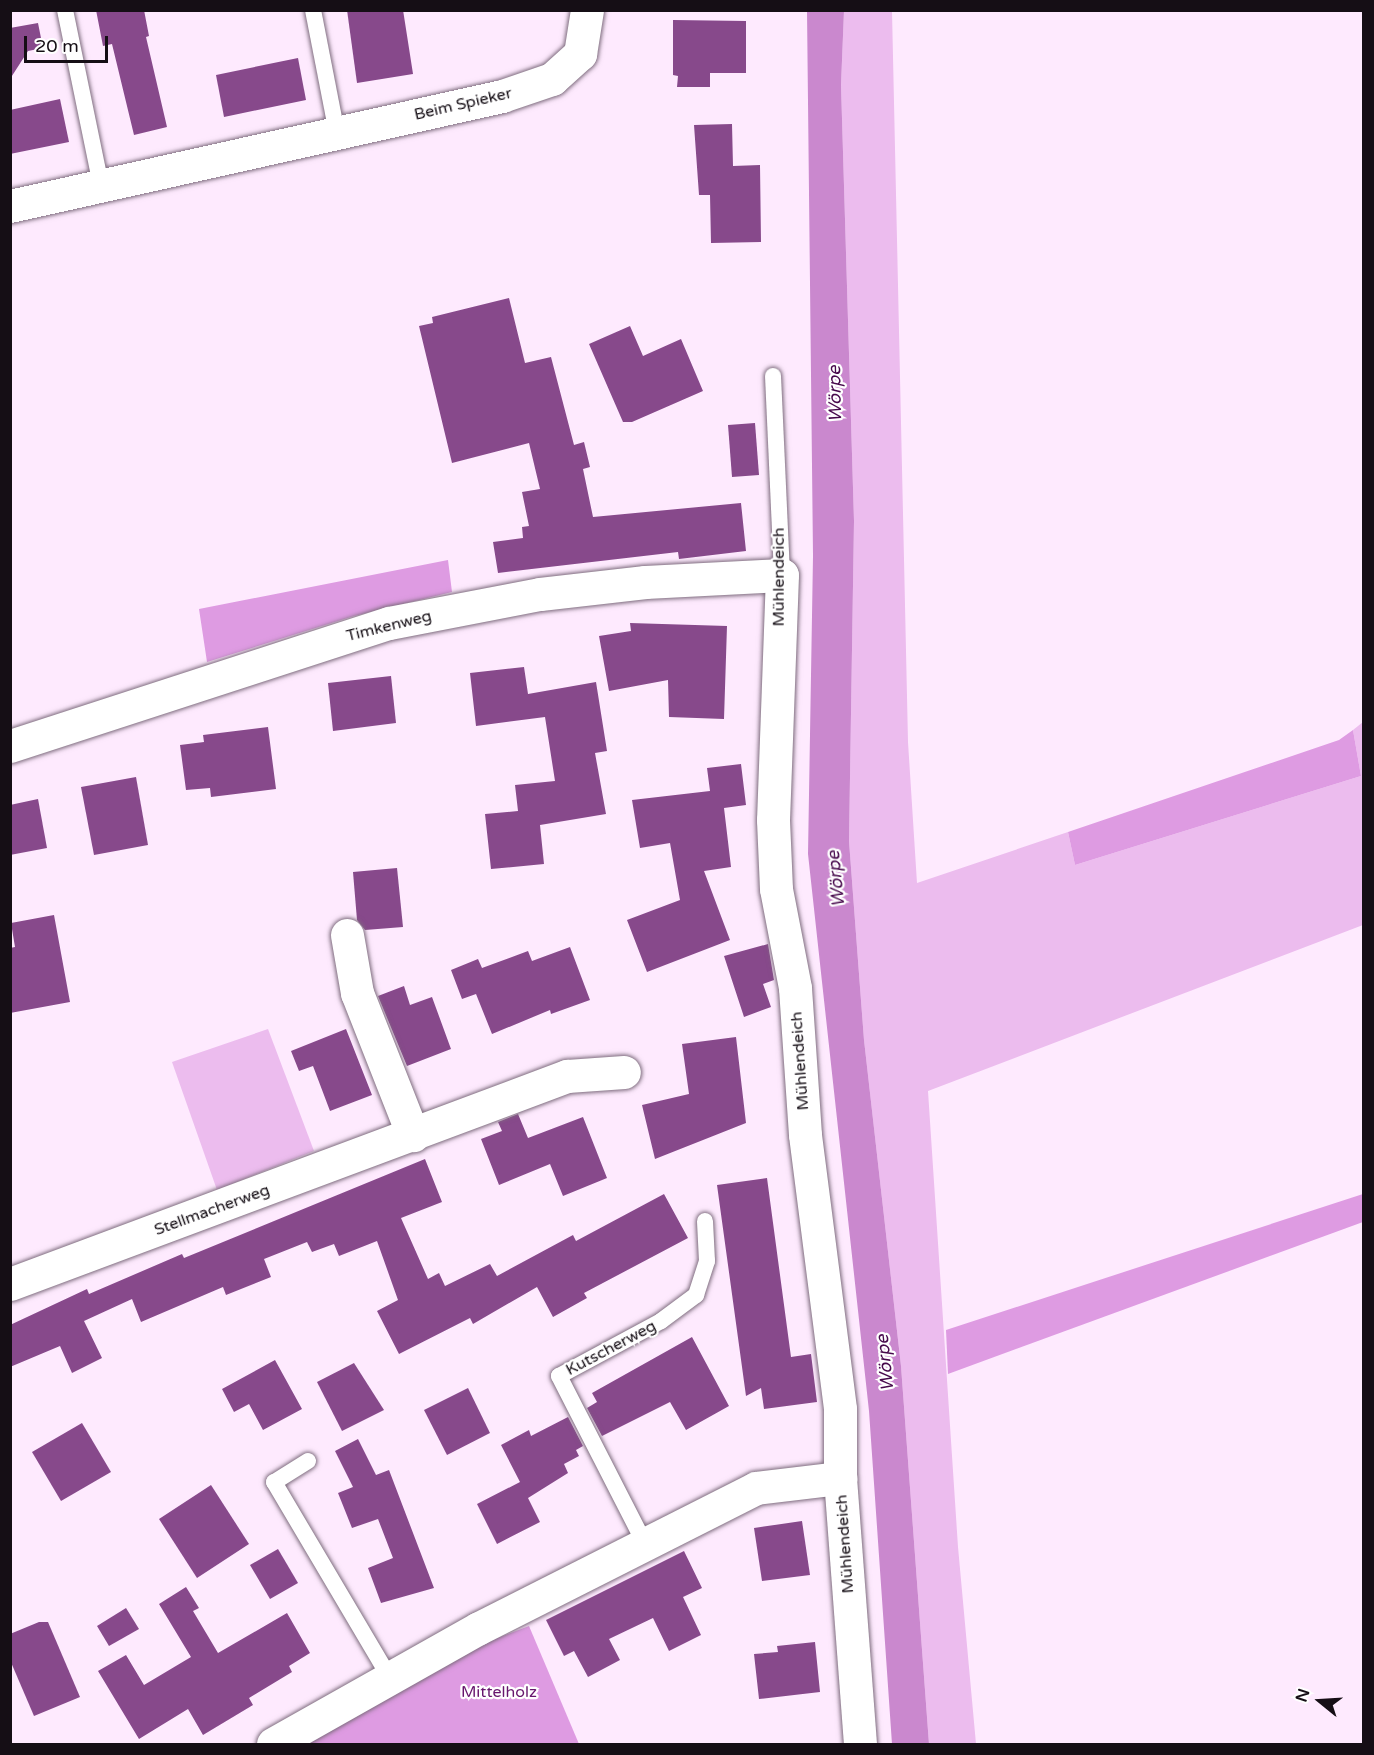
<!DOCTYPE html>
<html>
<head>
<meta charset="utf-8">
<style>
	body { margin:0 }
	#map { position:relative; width:1374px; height:1755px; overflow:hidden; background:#feeafe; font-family:"Varela Round",sans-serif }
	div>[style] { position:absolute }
	.green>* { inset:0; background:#ecbcee }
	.forest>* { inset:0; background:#de9be2 }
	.water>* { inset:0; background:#ca88ce }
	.building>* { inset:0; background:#87498b }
	.roads { filter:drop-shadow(0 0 2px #7f6d7f) drop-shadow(0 0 2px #7f6d7f) }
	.lane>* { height:16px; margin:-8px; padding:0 8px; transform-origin:8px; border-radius:8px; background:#fff }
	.street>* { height:33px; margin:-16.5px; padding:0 16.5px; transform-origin:16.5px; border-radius:16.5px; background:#fff }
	span { translate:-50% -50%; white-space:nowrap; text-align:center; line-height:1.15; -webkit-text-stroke:4.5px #fff; paint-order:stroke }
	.street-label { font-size:16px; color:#150e15 }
	.park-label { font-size:16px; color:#67166d }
	.water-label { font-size:18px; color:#47094c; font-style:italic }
	.frame { position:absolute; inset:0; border:12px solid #150e15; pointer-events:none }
	.north { position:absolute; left:1290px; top:1671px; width:60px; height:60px; -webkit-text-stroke:4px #fff; paint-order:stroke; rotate:288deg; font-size:16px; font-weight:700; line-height:24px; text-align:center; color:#150e15 }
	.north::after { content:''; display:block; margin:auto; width:21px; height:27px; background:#150e15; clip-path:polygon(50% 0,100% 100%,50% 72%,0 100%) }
	.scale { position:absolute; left:24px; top:36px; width:84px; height:27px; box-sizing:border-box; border:3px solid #150e15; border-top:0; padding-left:8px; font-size:18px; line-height:21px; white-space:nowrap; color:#150e15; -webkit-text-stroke:4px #fff; paint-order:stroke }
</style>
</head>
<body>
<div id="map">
	<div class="green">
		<div style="clip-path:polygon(844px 11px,892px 11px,908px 742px,917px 883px,1068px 832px,1075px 865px,1361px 776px,1353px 730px,1363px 722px,1363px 925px,928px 1091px,958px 1547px,976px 1744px,929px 1744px,901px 1366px,864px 1040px,849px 841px,854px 521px,841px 85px)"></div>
		<div style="clip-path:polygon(268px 1029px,314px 1151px,217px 1190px,172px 1062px)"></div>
	</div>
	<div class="forest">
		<div style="clip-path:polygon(448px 560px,452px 592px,354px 616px,207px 662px,199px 609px)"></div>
		<div style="clip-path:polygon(1353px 730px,1361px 776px,1075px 865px,1068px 832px,1339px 740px)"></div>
		<div style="clip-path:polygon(1363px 1194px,1363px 1222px,948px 1374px,946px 1330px)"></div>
		<div style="clip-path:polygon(529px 1626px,579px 1744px,303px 1744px,468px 1649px)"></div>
	</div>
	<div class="water">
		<div style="clip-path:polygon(807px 11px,844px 11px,841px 85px,854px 521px,849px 841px,864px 1040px,901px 1366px,929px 1744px,892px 1744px,869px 1411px,808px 854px,813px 556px)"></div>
	</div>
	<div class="building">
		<div style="clip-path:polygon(96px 10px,144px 10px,149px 36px,146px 37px,167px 127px,134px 135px,112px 44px,103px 46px)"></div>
		<div style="clip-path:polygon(347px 10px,403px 10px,413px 74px,357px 83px)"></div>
		<div style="clip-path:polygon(673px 20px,746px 21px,746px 73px,710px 73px,710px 87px,677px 87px,678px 76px,673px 75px)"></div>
		<div style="clip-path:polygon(38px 23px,43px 48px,28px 51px,10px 79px,10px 28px)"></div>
		<div style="clip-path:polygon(298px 58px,306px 100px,224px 117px,216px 75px)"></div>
		<div style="clip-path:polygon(60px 99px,69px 142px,10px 154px,10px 110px)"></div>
		<div style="clip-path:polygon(732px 124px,733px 166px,760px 165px,761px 242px,711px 243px,710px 195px,699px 195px,694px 125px)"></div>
		<div style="clip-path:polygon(509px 298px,525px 363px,551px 357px,574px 445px,584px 442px,590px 467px,583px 469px,593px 517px,741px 503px,746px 551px,679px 559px,678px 552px,498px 573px,493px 542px,523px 538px,522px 527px,529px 526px,522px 492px,540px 489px,529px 443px,452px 463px,419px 326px,433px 323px,432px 317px)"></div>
		<div style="clip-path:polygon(630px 326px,643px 356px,681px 339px,703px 391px,632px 422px,623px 422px,589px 344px)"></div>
		<div style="clip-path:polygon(755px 423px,759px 475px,732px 477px,728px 425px)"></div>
		<div style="clip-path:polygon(630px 623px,727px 626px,724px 719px,669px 717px,668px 680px,609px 691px,599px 636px,631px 631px)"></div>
		<div style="clip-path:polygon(524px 667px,528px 694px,596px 682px,607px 751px,595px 753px,606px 814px,540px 825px,544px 864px,491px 869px,485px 814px,518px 811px,515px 785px,555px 781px,545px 717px,476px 726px,470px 673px)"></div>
		<div style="clip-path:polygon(391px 676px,396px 723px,333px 731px,328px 683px)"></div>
		<div style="clip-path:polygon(268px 727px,276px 789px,211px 797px,210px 788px,186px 790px,180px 745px,204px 742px,203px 735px)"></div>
		<div style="clip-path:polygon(741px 764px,746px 805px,724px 808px,731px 867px,704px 871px,730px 940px,647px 972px,627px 920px,680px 900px,670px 843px,640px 848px,632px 800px,710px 791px,707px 768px)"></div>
		<div style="clip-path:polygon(136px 777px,148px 845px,94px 855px,81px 787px)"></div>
		<div style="clip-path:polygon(38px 799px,47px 848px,10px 855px,10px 805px)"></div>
		<div style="clip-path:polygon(397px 868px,403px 927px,365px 930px,357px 920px,353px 872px)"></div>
		<div style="clip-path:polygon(54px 915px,70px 1002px,10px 1013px,10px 948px,15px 947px,11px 923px)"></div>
		<div style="clip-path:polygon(768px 944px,774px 980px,763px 984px,771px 1007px,744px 1017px,724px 956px)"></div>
		<div style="clip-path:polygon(570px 947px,590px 1000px,551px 1014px,550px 1010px,492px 1034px,476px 994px,462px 999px,451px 970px,478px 959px,482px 968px,528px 951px,532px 961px)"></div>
		<div style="clip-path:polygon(404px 986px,410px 1005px,432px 997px,451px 1049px,407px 1066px,378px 996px)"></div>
		<div style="clip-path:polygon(346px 1029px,372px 1095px,330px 1111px,313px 1066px,299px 1071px,291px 1051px)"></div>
		<div style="clip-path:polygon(736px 1037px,746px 1123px,655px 1159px,642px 1105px,689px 1094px,682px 1044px)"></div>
		<div style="clip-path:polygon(518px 1114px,528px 1138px,583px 1117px,607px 1178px,563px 1196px,550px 1164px,499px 1185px,481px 1139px,502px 1131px,498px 1122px)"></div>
		<div style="clip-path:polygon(425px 1159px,442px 1202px,401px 1218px,428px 1279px,439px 1273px,445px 1286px,490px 1264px,497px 1276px,573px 1235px,576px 1241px,664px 1194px,688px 1238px,584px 1293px,587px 1298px,553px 1317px,537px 1287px,473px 1324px,470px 1318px,399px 1354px,377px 1311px,398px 1300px,377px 1241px,339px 1256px,334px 1244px,312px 1252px,307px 1242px,264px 1259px,271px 1277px,226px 1295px,223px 1287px,141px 1322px,132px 1299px,84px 1321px,102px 1358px,72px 1373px,60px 1346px,10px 1367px,10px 1325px,87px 1289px,89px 1294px,182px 1254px,184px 1258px)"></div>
		<div style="clip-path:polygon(767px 1178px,791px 1357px,811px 1354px,817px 1402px,764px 1409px,761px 1388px,746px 1396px,717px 1185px)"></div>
		<div style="clip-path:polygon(692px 1337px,729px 1406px,686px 1430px,670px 1402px,602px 1436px,587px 1408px,597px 1402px,592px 1393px)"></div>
		<div style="clip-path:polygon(275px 1360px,302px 1409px,263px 1430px,249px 1404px,234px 1412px,222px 1389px)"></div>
		<div style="clip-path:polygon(354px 1363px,384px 1410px,342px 1431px,317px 1382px)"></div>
		<div style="clip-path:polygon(468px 1388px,490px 1433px,447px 1455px,424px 1410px)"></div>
		<div style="clip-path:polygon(568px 1417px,583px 1446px,576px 1450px,579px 1456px,564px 1464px,568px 1473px,528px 1498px,540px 1522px,497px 1544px,477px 1504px,520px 1482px,501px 1445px,529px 1430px,531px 1436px)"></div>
		<div style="clip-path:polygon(82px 1423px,111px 1472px,61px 1501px,32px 1452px)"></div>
		<div style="clip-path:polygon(358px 1439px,376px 1475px,389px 1470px,434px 1588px,381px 1603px,368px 1568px,393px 1558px,378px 1519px,352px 1528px,338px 1493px,353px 1487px,335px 1451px)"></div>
		<div style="clip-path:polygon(211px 1485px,249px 1544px,197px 1578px,159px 1519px)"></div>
		<div style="clip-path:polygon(802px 1521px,810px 1575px,762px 1581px,754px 1528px)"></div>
		<div style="clip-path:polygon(278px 1549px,298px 1583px,270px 1599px,250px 1565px)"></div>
		<div style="clip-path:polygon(684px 1551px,702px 1588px,683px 1597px,701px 1635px,669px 1651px,653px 1618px,609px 1639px,620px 1660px,588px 1677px,574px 1651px,564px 1656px,546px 1620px)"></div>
		<div style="clip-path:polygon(186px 1587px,199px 1608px,193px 1611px,218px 1653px,287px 1613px,310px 1653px,289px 1666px,292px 1672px,249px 1698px,253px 1705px,203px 1735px,188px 1709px,139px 1739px,98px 1671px,126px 1655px,144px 1685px,191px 1657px,159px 1604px)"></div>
		<div style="clip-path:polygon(126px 1608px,139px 1629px,109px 1646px,97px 1626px)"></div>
		<div style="clip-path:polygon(39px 1622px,48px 1622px,80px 1697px,34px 1716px,10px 1660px,10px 1634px)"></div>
		<div style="clip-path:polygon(815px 1642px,820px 1692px,759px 1699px,754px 1654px,778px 1652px,777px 1646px)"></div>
	</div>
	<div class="roads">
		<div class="lane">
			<div style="left:65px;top:10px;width:180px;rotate:78.4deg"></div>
			<div style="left:313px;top:10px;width:125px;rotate:79deg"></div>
			<div style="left:773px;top:376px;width:199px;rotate:87.4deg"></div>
			<div style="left:308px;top:1461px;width:40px;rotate:148deg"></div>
			<div style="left:274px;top:1482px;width:228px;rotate:59.4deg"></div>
			<div style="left:645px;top:1544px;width:189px;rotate:-117.1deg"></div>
			<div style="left:559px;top:1376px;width:116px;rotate:-28.3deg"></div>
			<div style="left:661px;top:1321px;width:44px;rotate:-36.6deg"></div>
			<div style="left:696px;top:1295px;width:36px;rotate:-72deg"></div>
			<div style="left:707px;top:1261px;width:40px;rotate:-92.9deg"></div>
		</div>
		<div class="street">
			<div style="left:10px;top:206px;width:504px;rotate:-12.6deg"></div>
			<div style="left:502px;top:96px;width:53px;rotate:-18.8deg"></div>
			<div style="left:552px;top:79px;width:38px;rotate:-42deg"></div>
			<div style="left:580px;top:54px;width:45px;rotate:-81deg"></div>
			<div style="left:10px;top:746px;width:398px;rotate:-18deg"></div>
			<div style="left:389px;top:623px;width:154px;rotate:-10.9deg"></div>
			<div style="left:540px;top:594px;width:106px;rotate:-6.5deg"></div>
			<div style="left:645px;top:582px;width:137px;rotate:-2.9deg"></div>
			<div style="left:782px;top:575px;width:245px;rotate:92.1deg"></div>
			<div style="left:773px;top:820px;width:69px;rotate:87.5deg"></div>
			<div style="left:776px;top:889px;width:101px;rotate:79.1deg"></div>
			<div style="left:795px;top:988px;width:147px;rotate:86.1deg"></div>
			<div style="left:805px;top:1135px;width:276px;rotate:82.7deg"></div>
			<div style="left:840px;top:1409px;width:69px;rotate:90deg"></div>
			<div style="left:840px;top:1478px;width:267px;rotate:85.7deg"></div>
			<div style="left:347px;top:935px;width:59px;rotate:80.2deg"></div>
			<div style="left:357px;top:993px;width:153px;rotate:68.5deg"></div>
			<div style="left:10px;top:1284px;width:595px;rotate:-20.48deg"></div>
			<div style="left:567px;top:1076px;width:57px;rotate:-4deg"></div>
			<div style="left:273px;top:1744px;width:236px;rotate:-29.4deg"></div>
			<div style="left:479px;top:1628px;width:310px;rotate:-26.8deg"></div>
			<div style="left:756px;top:1488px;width:85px;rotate:-6.8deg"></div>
		</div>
	</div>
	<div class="street-label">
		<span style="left:463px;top:104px;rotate:-13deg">Beim Spieker</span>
		<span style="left:779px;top:577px;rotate:-90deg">Mühlendeich</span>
		<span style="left:389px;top:626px;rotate:-14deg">Timkenweg</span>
		<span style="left:800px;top:1061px;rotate:-94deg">Mühlendeich</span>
		<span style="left:212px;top:1210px;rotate:-20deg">Stellmacherweg</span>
		<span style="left:611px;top:1348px;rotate:-28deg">Kutscherweg</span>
		<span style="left:845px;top:1544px;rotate:-94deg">Mühlendeich</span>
	</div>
	<div class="park-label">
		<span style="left:499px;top:1692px">Mittelholz</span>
	</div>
	<div class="water-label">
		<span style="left:835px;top:394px;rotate:-91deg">Wörpe</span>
		<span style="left:836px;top:879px;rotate:-96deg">Wörpe</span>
		<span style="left:885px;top:1363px;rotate:-96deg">Wörpe</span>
	</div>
	<div class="frame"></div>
	<div class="north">N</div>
	<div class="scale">20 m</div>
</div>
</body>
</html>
